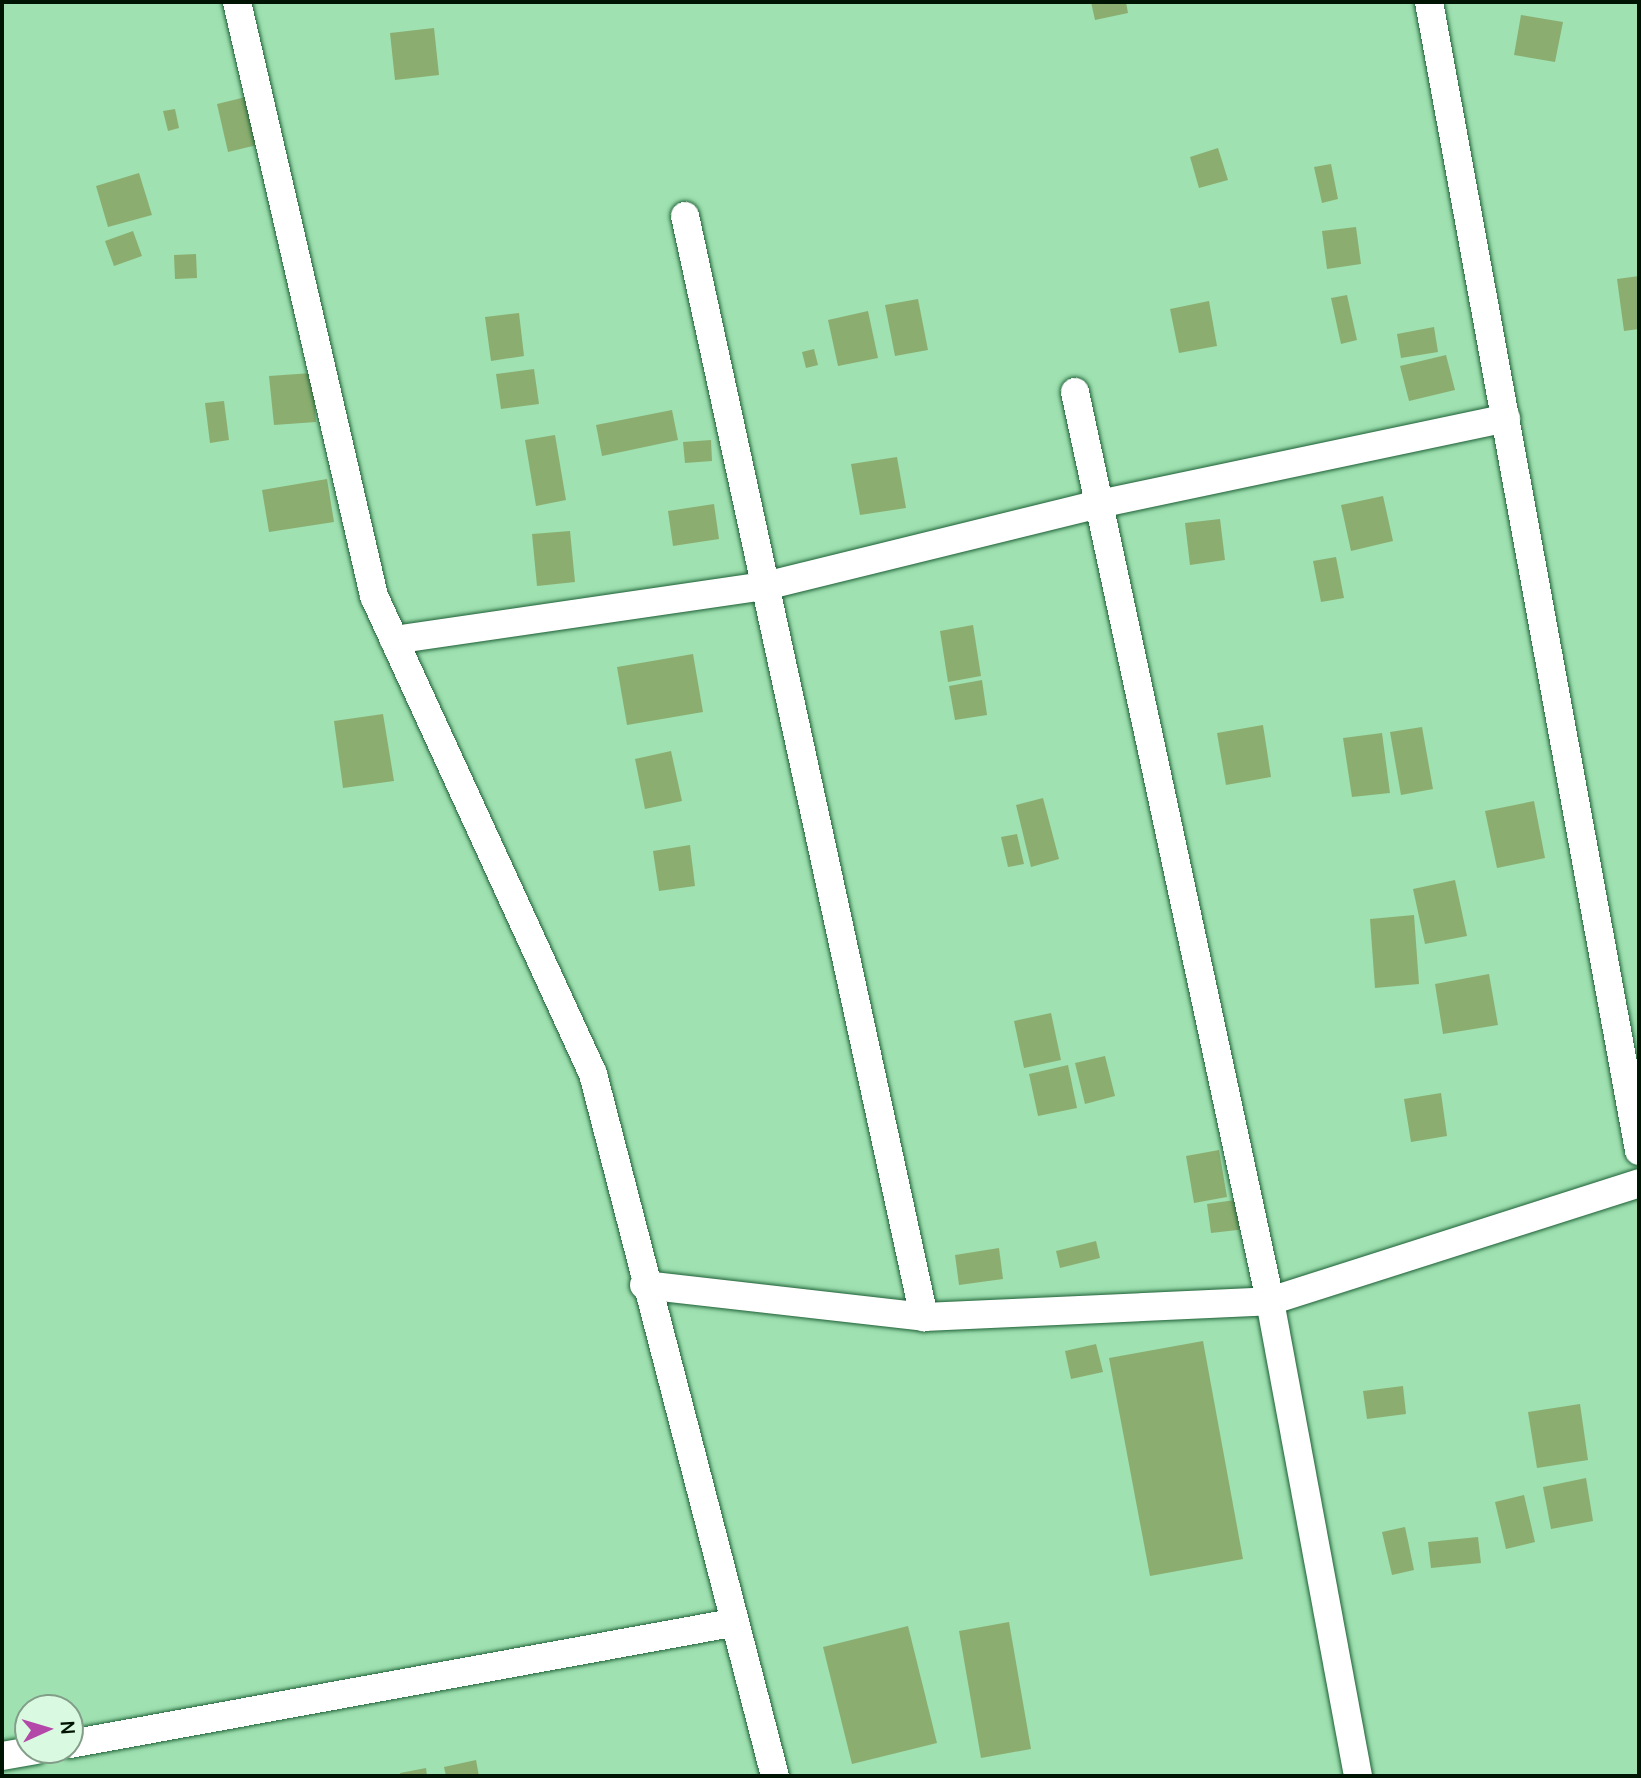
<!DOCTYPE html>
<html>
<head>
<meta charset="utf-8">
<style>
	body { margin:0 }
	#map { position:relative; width:1641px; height:1778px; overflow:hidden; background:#9fe1b1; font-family:Manrope,sans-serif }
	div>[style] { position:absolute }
	.building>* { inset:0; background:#8bae70 }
	.roads { filter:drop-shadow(0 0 2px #1e6036) drop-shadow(0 0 2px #1e6036) }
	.street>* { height:28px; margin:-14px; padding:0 14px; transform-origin:14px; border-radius:14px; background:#fff }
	span { translate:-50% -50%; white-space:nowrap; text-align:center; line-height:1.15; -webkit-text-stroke:6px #d9f9e0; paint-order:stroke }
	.frame { position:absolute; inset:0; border:4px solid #001404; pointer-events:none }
	.north { position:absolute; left:14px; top:1694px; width:70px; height:70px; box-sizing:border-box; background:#d9f9e0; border:2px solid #829d88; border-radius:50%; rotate:86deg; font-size:19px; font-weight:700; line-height:28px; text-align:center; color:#001404 }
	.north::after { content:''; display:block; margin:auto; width:24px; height:32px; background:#b448a8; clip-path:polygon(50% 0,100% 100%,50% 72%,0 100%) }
</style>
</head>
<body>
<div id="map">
	<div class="building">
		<div style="clip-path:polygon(1091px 2px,1126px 2px,1128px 13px,1095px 20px)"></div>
		<div style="clip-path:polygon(1521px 15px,1563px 22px,1555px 62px,1514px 55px)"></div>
		<div style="clip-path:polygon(434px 28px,439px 75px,395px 80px,390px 33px)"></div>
		<div style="clip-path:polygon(254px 95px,265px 143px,228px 152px,217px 104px)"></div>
		<div style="clip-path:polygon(175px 109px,179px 128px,168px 131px,163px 111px)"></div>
		<div style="clip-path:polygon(1218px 148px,1228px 180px,1199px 188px,1190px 157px)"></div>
		<div style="clip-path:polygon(1331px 164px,1338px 199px,1322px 203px,1314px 167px)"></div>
		<div style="clip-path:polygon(139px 173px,152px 215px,108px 227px,96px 186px)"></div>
		<div style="clip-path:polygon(1356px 227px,1361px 264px,1327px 269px,1322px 231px)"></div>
		<div style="clip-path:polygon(133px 231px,142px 256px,114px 266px,105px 241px)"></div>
		<div style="clip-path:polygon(196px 254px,197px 278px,175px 279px,174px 255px)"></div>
		<div style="clip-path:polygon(1639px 276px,1639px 329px,1624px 331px,1617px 279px)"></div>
		<div style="clip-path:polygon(1347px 295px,1357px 340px,1341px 344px,1331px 298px)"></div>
		<div style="clip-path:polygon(918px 299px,928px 350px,895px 356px,885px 305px)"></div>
		<div style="clip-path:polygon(1209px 301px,1217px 346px,1179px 353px,1170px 309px)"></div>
		<div style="clip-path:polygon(868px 311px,878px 358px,838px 366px,828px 320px)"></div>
		<div style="clip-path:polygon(519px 313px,524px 356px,491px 361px,485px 317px)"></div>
		<div style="clip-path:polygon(1434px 327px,1438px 352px,1401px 358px,1397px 334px)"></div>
		<div style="clip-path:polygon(814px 349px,818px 365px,806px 368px,802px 352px)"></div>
		<div style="clip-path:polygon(1446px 355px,1455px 390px,1409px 401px,1400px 366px)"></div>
		<div style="clip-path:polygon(534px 369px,539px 404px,501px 409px,496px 374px)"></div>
		<div style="clip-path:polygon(312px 373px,316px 422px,274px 425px,269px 376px)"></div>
		<div style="clip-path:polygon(224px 401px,229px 440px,210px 443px,205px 403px)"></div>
		<div style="clip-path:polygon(672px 410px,678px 440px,602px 456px,596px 425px)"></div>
		<div style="clip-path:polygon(555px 435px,566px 500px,536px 506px,525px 440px)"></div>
		<div style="clip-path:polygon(711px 440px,712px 461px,685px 463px,683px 442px)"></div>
		<div style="clip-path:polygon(897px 457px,906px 508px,860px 515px,851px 464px)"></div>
		<div style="clip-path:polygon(327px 479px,334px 522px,269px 532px,262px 490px)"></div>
		<div style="clip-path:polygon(1383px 496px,1393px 541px,1351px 551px,1341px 505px)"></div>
		<div style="clip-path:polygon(714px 504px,719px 539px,673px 546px,668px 511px)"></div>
		<div style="clip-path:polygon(1220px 519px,1225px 560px,1190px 565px,1185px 523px)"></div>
		<div style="clip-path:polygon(570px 531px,575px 582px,537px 586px,532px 534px)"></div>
		<div style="clip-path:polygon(1336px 557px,1344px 598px,1321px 602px,1313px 561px)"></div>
		<div style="clip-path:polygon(973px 625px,981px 676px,948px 682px,940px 631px)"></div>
		<div style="clip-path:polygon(693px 654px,703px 712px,627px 725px,617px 667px)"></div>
		<div style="clip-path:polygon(982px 680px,987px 715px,955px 720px,949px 686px)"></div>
		<div style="clip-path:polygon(383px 714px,394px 781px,343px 788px,334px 721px)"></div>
		<div style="clip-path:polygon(1263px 725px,1271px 777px,1226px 785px,1217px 733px)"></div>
		<div style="clip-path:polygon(1422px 727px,1433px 789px,1401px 795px,1390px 732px)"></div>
		<div style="clip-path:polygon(1382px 733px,1390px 793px,1352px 797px,1343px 738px)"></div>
		<div style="clip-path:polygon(671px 751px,682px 801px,645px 809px,635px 759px)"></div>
		<div style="clip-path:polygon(1043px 798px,1059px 859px,1031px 867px,1016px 805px)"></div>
		<div style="clip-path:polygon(1534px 801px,1545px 858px,1497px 868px,1485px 811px)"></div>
		<div style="clip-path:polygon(1017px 834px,1024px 864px,1008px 867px,1001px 837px)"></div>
		<div style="clip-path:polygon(690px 845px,695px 886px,659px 891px,653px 851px)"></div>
		<div style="clip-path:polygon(1455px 880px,1467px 936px,1425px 944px,1413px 889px)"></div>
		<div style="clip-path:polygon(1414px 915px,1419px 984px,1375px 988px,1370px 919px)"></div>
		<div style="clip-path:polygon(1489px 974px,1498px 1025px,1443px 1034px,1435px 984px)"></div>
		<div style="clip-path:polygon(1051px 1013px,1061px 1060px,1024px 1068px,1014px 1021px)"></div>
		<div style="clip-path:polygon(1105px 1056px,1115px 1096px,1085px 1104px,1075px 1063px)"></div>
		<div style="clip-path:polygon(1068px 1065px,1077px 1108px,1038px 1116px,1029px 1074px)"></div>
		<div style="clip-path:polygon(1441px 1093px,1447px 1136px,1411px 1142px,1404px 1099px)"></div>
		<div style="clip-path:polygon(1219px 1150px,1227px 1197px,1194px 1203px,1186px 1156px)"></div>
		<div style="clip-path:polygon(1242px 1199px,1246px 1229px,1211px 1233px,1207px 1204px)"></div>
		<div style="clip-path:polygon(1096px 1241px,1100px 1258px,1060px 1268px,1056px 1251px)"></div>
		<div style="clip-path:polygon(999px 1248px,1003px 1279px,959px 1285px,955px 1255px)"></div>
		<div style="clip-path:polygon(1203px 1341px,1243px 1559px,1150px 1576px,1109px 1358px)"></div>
		<div style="clip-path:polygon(1096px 1344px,1103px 1372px,1071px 1379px,1065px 1351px)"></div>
		<div style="clip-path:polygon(1403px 1386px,1406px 1414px,1367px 1419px,1363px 1391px)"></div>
		<div style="clip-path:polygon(1580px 1404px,1588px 1460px,1537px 1468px,1528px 1412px)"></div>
		<div style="clip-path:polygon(1586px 1478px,1593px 1521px,1551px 1529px,1543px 1487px)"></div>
		<div style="clip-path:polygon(1524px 1495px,1535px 1542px,1506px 1549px,1495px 1502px)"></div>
		<div style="clip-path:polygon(1405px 1527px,1414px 1570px,1392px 1575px,1382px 1532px)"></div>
		<div style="clip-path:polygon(1478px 1537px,1481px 1563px,1431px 1568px,1428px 1542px)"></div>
		<div style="clip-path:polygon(1009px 1622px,1031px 1749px,981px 1758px,959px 1631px)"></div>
		<div style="clip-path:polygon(908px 1626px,937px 1743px,852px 1764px,823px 1647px)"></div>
		<div style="clip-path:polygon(476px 1760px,479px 1776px,446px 1776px,444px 1767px)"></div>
		<div style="clip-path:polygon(426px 1768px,427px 1776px,401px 1776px,400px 1773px)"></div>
	</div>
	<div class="roads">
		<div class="street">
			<div style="left:237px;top:2px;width:610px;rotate:77.01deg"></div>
			<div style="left:374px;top:596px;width:526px;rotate:65.38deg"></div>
			<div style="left:593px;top:1074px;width:725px;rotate:75.47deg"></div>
			<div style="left:1429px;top:2px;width:1168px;rotate:79.64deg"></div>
			<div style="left:685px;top:216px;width:1127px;rotate:77.75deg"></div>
			<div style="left:1075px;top:392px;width:930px;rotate:77.89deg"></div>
			<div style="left:1270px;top:1301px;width:483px;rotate:79.5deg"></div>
			<div style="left:394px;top:640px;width:375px;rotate:-8.3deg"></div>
			<div style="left:765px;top:586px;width:344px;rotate:-13.8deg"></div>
			<div style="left:1099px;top:504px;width:416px;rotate:-11.9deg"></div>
			<div style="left:644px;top:1285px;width:282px;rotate:6.5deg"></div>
			<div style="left:924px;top:1317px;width:346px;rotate:-2.6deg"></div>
			<div style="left:1270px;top:1301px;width:387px;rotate:-17.7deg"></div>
			<div style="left:70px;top:1744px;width:673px;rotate:-10.36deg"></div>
			<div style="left:2px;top:1756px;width:34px;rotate:-10deg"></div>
		</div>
	</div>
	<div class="frame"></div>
	<div class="north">N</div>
</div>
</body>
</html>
